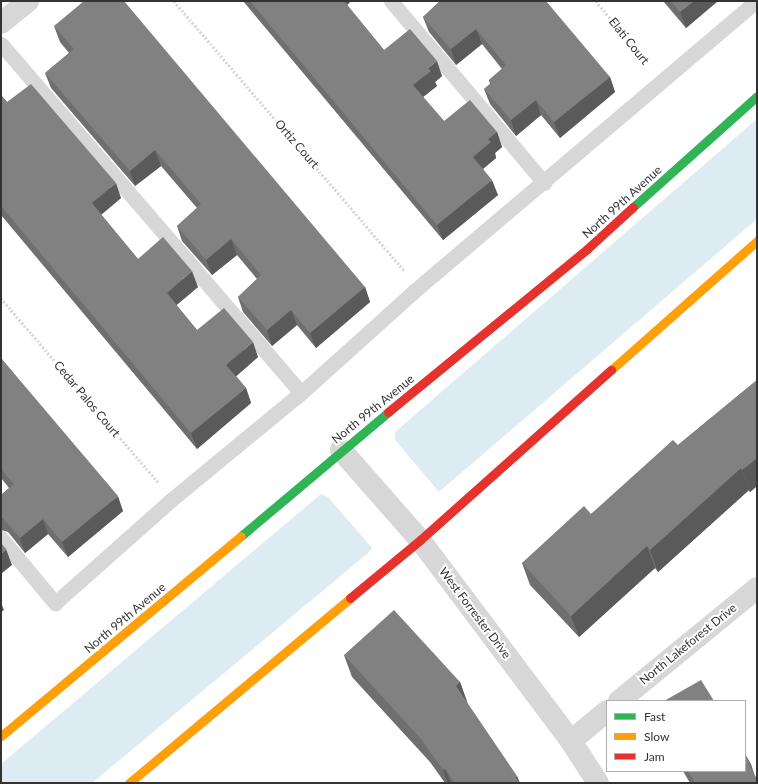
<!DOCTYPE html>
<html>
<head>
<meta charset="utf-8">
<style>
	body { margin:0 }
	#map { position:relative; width:758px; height:784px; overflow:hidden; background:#fff; font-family:Lato,sans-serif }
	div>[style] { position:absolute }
	.water>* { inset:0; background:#ddebf3 }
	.path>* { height:2.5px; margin-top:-1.25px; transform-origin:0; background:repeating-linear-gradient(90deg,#d6d6d6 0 2px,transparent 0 4px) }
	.lane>* { height:15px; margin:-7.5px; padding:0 7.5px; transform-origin:7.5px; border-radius:7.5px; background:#d7d7d7 }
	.street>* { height:22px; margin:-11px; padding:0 11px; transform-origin:11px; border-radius:11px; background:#d7d7d7 }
	.fast>* { height:9px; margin:-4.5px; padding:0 4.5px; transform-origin:4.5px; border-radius:4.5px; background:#30b455 }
	.slow>* { height:9px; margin:-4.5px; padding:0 4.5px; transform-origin:4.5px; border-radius:4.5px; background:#ff9f0a }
	.jam>* { height:9px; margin:-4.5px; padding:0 4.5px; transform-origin:4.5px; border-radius:4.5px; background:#e5322d }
	.wall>* { inset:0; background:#6f6f6f }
	.shaded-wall>* { inset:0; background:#5a5a5a }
	.building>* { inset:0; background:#818181 }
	span { translate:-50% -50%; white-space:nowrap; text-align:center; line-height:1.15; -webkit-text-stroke:4px #fff; paint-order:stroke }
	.street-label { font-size:12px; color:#333 }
	.frame { position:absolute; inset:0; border:2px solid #333; pointer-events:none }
	.legend { position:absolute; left:606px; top:700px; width:140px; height:72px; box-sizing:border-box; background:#fff; border:1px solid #adadad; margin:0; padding:5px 7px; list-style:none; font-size:12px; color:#333 }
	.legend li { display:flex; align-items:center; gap:8px; height:20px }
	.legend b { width:20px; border:1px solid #adadad }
</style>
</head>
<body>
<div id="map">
	<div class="water">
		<div style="clip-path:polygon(757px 119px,757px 219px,439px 492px,395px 440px,395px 432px)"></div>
		<div style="clip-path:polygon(321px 494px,328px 497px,372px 548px,367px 554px,92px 783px,1px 783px,1px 764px)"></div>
	</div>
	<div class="path">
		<div style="left:174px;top:1px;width:354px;rotate:49.5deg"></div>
		<div style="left:596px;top:1px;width:79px;rotate:50.7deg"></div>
		<div style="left:1px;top:298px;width:242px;rotate:49.5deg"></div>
	</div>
	<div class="lane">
		<div style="left:391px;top:1px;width:238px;rotate:49.9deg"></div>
		<div style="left:1px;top:44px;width:460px;rotate:49.3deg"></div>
		<div style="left:1px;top:538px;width:85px;rotate:50.3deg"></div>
		<div style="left:55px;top:603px;width:155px;rotate:-41.6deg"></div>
		<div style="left:171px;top:500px;width:168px;rotate:-39.5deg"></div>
		<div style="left:301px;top:393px;width:151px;rotate:-42deg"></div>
		<div style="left:413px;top:292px;width:450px;rotate:-40.3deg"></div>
	</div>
	<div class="street">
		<div style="left:1px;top:23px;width:35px;rotate:-39deg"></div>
		<div style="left:341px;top:450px;width:120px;rotate:48.7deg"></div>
		<div style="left:420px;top:540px;width:251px;rotate:53.1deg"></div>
		<div style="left:571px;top:741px;width:50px;rotate:57.3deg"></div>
		<div style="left:619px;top:701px;width:178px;rotate:-39.3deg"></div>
		<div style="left:571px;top:741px;width:47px;rotate:-39.8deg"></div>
	</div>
	<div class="fast">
		<div style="left:633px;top:207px;width:166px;rotate:-41.8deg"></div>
		<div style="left:241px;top:536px;width:192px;rotate:-40.1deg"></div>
	</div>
	<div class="slow">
		<div style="left:611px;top:370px;width:195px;rotate:-41.5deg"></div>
		<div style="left:1px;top:736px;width:312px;rotate:-39.8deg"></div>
		<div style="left:129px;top:783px;width:288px;rotate:-39.9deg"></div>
	</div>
	<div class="jam">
		<div style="left:388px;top:412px;width:257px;rotate:-39.3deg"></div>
		<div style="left:587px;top:249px;width:62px;rotate:-42.4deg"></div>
		<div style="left:350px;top:598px;width:91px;rotate:-39.6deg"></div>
		<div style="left:420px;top:540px;width:256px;rotate:-41.7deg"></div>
	</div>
	<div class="wall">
		<div style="clip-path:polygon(243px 1px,351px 1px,347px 5px,384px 50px,442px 76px,435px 82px,437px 86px,423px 97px,444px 121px,497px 132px,502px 147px,495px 153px,496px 158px,483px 169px,498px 195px,443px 240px)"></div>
		<div style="clip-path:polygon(440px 1px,610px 77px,615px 92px,560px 138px,541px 115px,516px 136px,490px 104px,484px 89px,490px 84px,489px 80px,502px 69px,482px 44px,456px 65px,429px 32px,423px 17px)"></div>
		<div style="clip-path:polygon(663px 1px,718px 1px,686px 28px)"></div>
		<div style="clip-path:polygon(54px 26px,365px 287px,370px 302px,316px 348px,297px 325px,272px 346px,243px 312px,238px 297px,257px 279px,237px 255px,212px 275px,182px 241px,177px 226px,197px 208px,161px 166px,135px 186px,51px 88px,45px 73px,69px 53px,60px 42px)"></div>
		<div style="clip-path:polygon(1px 95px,7px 102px,121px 198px,101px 215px,138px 259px,198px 287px,176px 305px,197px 330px,258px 357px,236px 376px,246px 388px,251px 403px,197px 449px,1px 215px)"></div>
		<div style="clip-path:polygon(1px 358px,123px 511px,68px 557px,48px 534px,25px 553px,8px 532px,1px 530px,1px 495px,9px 488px,1px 478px)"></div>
		<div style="clip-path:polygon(757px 380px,757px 486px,750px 492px,749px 490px,658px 572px,655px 568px,579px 637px,530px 585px,522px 563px,591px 514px,678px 445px)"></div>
		<div style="clip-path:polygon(344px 655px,460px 682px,467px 703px,520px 783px,445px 783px,430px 762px,352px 677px)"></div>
		<div style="clip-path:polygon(745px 754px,751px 764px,755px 776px,757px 783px,690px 783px,683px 771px,745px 771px)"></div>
	</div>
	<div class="shaded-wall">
		<div style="clip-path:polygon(340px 1px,351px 1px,343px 9px)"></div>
		<div style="clip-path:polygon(694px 1px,718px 1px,686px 28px,680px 12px)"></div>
		<div style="clip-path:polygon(476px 29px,482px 44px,456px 65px,451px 49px)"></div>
		<div style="clip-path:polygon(437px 61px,442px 76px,435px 82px,437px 86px,419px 100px,413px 85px,428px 68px)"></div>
		<div style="clip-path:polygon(610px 77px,615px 92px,560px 138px,554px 122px)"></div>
		<div style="clip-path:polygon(536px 100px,541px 115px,516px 136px,511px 120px)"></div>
		<div style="clip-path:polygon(497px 132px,502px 147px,495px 153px,496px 158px,479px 172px,473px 157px,488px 139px)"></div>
		<div style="clip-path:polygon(155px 150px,161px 166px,135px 186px,130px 171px)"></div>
		<div style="clip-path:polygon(492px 180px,498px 195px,443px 240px,437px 225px)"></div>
		<div style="clip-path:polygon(116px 183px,121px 198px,97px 218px,92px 203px)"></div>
		<div style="clip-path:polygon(231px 239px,237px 255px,212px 275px,206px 260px)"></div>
		<div style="clip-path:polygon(192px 271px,198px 287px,172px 309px,167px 293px)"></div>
		<div style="clip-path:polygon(365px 287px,370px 302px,316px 348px,310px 333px)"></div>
		<div style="clip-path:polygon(291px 310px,297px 325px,272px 346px,267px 330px)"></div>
		<div style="clip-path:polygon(253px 342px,258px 357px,232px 380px,226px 365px)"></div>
		<div style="clip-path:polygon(246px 388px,251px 403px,197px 449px,191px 433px)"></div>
		<div style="clip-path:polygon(757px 458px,757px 486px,750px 492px,742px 470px)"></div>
		<div style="clip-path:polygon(741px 468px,749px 490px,658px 572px,650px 550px)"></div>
		<div style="clip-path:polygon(118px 496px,123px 511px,68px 557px,62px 542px)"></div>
		<div style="clip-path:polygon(43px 519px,48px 534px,25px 553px,20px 538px)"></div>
		<div style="clip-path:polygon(647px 546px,655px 568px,579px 637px,571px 616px)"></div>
		<div style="clip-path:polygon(6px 549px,12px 565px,1px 574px,1px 554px)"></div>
		<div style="clip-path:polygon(1px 603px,4px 610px,1px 612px)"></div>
		<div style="clip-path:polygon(460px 682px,468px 704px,456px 686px)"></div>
		<div style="clip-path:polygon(445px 769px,451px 783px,448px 783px,443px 770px)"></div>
		<div style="clip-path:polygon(517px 776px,520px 783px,515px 777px)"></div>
	</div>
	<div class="building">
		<div style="clip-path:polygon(84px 1px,124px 1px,365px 287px,310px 333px,291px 310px,267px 330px,238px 297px,261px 275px,231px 239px,206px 260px,177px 226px,201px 204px,155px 150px,130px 171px,45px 73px,74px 49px,54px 26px)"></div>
		<div style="clip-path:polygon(250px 1px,344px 1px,384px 50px,410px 29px,437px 61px,428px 68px,431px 71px,413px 85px,444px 121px,470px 100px,497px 132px,488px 139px,491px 142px,473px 157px,492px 180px,437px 225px)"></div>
		<div style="clip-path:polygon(440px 1px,546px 1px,610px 77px,554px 122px,536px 100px,511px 120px,484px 89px,491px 83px,489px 80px,506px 65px,476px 29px,451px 49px,423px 17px)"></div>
		<div style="clip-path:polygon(671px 1px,694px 1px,680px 12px)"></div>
		<div style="clip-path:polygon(31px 84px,116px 183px,92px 203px,138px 259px,163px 237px,192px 271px,167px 293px,197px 330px,224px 308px,253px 342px,226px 365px,246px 388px,191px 433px,1px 206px,1px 95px,7px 102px)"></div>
		<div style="clip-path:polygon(1px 358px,118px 496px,62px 542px,43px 519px,20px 538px,2px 517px,1px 516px,1px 495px,14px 484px,1px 469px)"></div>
		<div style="clip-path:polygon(757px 380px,757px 458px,742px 470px,741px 468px,650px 550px,647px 546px,571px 616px,522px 563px,584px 506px,591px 514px,673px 440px,678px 445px)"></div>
		<div style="clip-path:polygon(1px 543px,6px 549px,1px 554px)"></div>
		<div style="clip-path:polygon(394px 610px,460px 682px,456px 686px,517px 776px,515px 777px,520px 783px,455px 783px,445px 769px,443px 770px,422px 740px,344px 655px)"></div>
		<div style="clip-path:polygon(701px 680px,714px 701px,664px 701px)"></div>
		<div style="clip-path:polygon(745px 754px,751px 764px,749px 765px,757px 779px,757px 783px,695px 783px,688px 771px,745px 771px)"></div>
	</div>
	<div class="street-label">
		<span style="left:629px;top:41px;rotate:51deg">Elati Court</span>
		<span style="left:297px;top:144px;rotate:49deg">Ortiz Court</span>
		<span style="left:622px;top:202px;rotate:-42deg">North 99th Avenue</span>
		<span style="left:87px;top:399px;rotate:50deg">Cedar Palos Court</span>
		<span style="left:373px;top:409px;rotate:-39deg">North 99th Avenue</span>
		<span style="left:475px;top:613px;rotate:53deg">West Forrester Drive</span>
		<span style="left:125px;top:618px;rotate:-40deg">North 99th Avenue</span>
		<span style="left:688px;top:644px;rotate:-39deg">North Lakeforest Drive</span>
	</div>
	<div class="frame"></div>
	<ul class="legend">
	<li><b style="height:5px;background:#30b455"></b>Fast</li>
	<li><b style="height:5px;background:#ff9f0a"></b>Slow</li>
	<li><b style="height:5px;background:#e5322d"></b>Jam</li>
	</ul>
</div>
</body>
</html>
